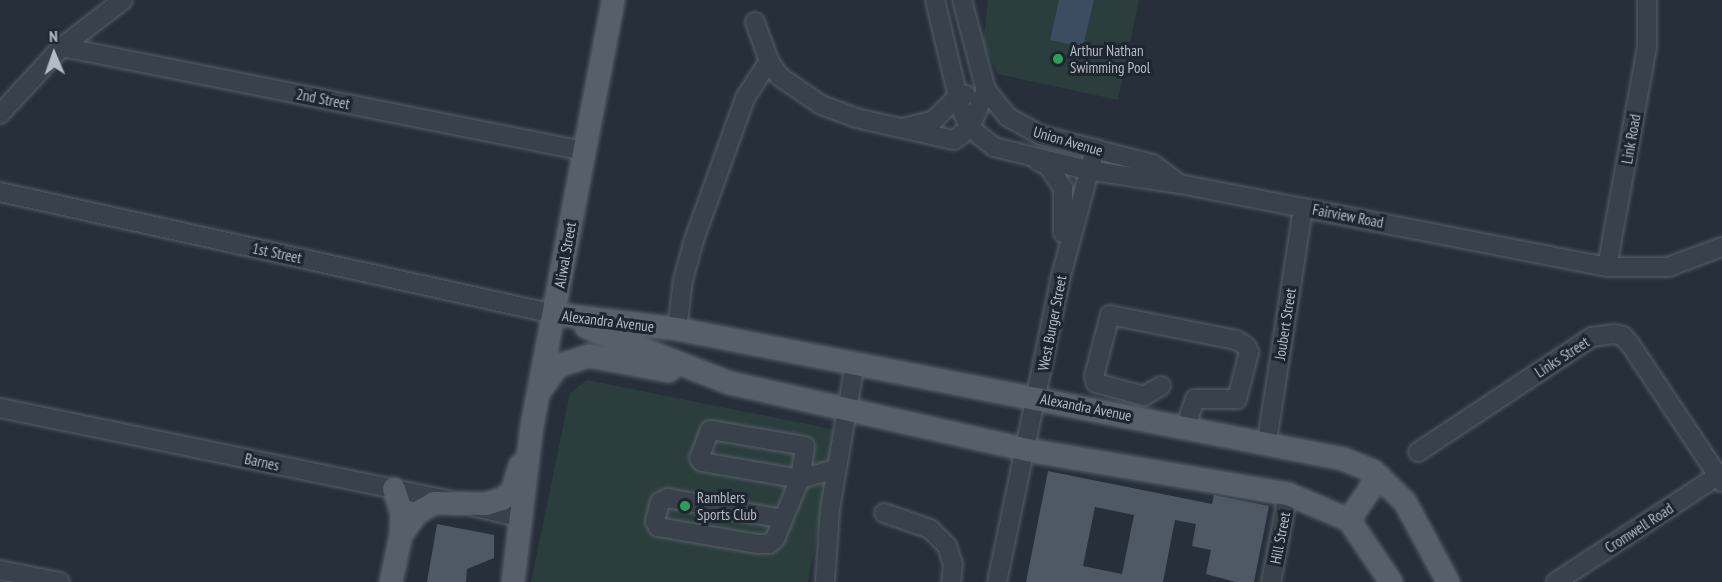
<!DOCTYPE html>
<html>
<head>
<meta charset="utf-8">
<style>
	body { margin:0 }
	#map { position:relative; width:1722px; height:582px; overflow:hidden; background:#262f3a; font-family:"PT Sans Narrow",sans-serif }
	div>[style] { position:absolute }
	.green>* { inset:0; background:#2b3d3d }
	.water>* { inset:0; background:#3d4d61 }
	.building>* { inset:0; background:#4f5865 }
	.roads { filter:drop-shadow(0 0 2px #575f68) drop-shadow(0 0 2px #575f68) }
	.minor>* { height:18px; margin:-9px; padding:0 9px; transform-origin:9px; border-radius:9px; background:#39414a }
	.major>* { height:22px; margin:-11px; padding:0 11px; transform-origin:11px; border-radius:11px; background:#57606a }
	.dots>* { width:16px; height:16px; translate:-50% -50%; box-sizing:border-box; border:3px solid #1e262f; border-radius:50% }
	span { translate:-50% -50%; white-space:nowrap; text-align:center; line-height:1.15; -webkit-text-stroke:6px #1e262f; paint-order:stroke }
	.poi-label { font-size:15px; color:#b5bcc6 }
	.left { translate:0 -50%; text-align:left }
	.street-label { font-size:15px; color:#b5bcc6 }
	.north { position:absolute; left:24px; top:24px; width:60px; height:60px; -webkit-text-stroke:4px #1e262f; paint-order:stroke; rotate:358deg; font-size:16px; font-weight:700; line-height:24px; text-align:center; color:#b5bcc6 }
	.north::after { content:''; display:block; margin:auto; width:21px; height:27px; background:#b5bcc6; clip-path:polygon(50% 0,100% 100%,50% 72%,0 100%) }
</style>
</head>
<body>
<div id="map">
	<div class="green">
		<div style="clip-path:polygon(988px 0,1139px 0,1118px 100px,998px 74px,983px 44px)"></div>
		<div style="clip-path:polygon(587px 380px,837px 430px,808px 582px,531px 582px,570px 393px)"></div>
	</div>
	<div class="water">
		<div style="clip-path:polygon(1059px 0,1094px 0,1083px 47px,1050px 40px)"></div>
	</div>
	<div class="building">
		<div style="clip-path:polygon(evenodd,1048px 471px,1212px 504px,1214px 495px,1269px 506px,1254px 582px,1235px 582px,1206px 574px,1211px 550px,1192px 546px,1196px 524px,1175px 520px,1163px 582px,1026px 582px,1048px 471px,1095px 507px,1134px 515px,1122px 574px,1083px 566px,1095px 507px)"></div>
		<div style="clip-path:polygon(437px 524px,494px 535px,494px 558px,467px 569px,466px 582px,427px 582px)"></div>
	</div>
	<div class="roads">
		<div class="minor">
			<div style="left:935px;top:0;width:109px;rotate:76.7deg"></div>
			<div style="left:960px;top:106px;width:24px;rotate:66deg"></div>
			<div style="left:970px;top:128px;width:31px;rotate:38deg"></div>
			<div style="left:994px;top:147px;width:96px;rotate:13.9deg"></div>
			<div style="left:1087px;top:170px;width:94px;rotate:8.6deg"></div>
			<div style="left:1180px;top:184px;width:435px;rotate:11deg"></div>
			<div style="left:1607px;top:267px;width:61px"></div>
			<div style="left:1668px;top:267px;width:58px;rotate:-20.3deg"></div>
			<div style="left:962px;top:0;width:93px;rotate:75.1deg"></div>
			<div style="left:986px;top:90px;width:35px;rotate:51deg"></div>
			<div style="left:1008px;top:117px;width:37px;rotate:29deg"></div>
			<div style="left:1040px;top:135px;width:117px;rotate:14.4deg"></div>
			<div style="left:1153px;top:164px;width:34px;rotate:37deg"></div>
			<div style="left:755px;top:22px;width:41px;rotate:70.3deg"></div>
			<div style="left:769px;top:61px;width:18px;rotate:56deg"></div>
			<div style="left:779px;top:76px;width:51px;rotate:34.6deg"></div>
			<div style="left:821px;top:105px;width:37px;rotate:20deg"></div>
			<div style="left:856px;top:118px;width:100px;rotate:12.7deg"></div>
			<div style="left:954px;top:140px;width:20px;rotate:-37deg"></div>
			<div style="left:970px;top:128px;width:41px;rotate:-67.2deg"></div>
			<div style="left:62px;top:47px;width:532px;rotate:11.27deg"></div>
			<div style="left:0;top:114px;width:91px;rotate:-47.2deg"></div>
			<div style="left:62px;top:47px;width:77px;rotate:-37.6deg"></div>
			<div style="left:903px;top:128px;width:32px;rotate:-14deg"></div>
			<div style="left:934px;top:120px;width:33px;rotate:-45deg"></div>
			<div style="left:957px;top:97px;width:9px;rotate:-13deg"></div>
			<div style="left:1038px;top:161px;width:11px;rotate:27deg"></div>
			<div style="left:1048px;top:166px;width:27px;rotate:56deg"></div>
			<div style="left:1063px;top:188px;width:45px;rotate:90deg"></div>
			<div style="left:0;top:192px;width:567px;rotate:12.42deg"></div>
			<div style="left:1607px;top:267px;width:224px;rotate:-79.7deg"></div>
			<div style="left:1647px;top:47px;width:47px;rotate:-90deg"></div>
			<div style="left:677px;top:329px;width:49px;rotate:-83deg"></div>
			<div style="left:683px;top:280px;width:41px;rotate:-74.6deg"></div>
			<div style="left:694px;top:240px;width:151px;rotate:-70.2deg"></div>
			<div style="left:745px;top:98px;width:44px;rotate:-57deg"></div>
			<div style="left:1161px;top:386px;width:20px;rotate:150deg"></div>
			<div style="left:1144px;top:396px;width:50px;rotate:-164.8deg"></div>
			<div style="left:1096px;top:383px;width:7px;rotate:-106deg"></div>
			<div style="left:1094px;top:376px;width:63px;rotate:-75.3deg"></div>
			<div style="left:1110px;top:315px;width:128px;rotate:11.2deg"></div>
			<div style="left:1236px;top:340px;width:12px;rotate:31deg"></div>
			<div style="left:1246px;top:346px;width:7px;rotate:63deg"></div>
			<div style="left:1249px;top:352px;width:49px;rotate:104.3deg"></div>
			<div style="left:1237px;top:399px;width:42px;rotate:180deg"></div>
			<div style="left:1195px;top:399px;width:28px;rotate:109deg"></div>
			<div style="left:0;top:408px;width:457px;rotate:11.6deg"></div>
			<div style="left:1267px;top:441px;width:236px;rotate:-81.2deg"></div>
			<div style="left:1418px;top:452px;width:209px;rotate:-33.5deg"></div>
			<div style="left:1592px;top:337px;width:22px;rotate:-8deg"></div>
			<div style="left:1614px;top:334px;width:9px;rotate:13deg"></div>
			<div style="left:1623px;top:336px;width:11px;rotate:49deg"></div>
			<div style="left:1630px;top:344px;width:166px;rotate:56.3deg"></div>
			<div style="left:475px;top:507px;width:49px;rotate:12.9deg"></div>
			<div style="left:884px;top:513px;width:49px;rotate:19.2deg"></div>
			<div style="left:930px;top:529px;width:24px;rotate:45deg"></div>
			<div style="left:947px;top:546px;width:19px;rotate:72deg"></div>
			<div style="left:953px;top:564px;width:18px;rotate:96deg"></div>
			<div style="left:783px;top:519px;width:117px;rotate:-169.7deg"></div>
			<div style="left:668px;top:498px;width:9px;rotate:153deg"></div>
			<div style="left:660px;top:502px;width:20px;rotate:105deg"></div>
			<div style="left:655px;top:521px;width:7px;rotate:63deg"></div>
			<div style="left:658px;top:527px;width:102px;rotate:9.6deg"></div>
			<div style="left:759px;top:544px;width:10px"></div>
			<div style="left:769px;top:544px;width:8px;rotate:-40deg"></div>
			<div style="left:775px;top:539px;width:65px;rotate:-67.4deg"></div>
			<div style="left:800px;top:479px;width:33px;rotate:-81deg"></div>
			<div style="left:805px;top:446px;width:96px;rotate:-170.4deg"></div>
			<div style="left:710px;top:430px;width:30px;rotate:111deg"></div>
			<div style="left:699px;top:458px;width:5px;rotate:53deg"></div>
			<div style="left:702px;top:462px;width:99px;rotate:9.8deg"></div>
			<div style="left:800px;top:479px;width:37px;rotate:-16deg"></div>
			<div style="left:0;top:570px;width:61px;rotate:11.3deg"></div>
			<div style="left:825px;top:582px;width:73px;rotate:-86.1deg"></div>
			<div style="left:830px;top:509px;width:149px;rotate:-80.3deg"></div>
			<div style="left:997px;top:582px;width:309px;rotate:-78.2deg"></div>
			<div style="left:1060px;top:280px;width:136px;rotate:-75deg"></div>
			<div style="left:1271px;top:582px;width:90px;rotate:-79.1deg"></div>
			<div style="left:1556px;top:582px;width:199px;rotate:-33.3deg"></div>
		</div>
		<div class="major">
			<div style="left:554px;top:314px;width:124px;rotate:7deg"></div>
			<div style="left:677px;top:329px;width:679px;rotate:11.04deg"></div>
			<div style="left:1343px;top:459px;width:32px;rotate:22deg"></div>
			<div style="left:1373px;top:471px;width:45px;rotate:44.1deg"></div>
			<div style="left:1405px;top:502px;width:91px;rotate:61.7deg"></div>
			<div style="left:586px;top:327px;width:155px;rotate:21.3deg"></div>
			<div style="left:730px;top:383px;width:304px;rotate:12.7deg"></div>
			<div style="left:1027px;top:450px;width:265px;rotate:9.6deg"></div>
			<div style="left:1288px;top:494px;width:66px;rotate:23.1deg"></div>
			<div style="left:1349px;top:520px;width:75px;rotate:55.9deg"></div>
			<div style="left:542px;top:388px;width:27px;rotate:-54deg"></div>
			<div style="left:558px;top:366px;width:33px;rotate:-18deg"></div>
			<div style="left:589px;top:356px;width:81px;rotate:10.6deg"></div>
			<div style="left:394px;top:489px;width:26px;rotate:72deg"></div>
			<div style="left:402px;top:514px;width:21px;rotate:93deg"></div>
			<div style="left:1349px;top:520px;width:53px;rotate:-55.7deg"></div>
			<div style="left:391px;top:582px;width:48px;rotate:-78deg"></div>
			<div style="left:401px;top:535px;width:27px;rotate:-54deg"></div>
			<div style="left:417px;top:513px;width:20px;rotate:-30deg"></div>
			<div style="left:434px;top:503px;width:52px;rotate:1.1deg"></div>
			<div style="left:486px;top:504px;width:17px;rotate:-17deg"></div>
			<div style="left:502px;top:499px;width:12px;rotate:-35deg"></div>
			<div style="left:512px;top:492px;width:28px;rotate:-73deg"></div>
			<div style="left:513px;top:582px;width:157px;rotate:-83.1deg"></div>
			<div style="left:532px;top:426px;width:434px;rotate:-79.2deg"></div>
		</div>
	</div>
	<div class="dots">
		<div style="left:1058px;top:59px;background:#2e9e5b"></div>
		<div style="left:685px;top:506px;background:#2e9e5b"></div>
	</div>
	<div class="poi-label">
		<span class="left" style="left:1070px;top:59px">Arthur Nathan<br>Swimming Pool</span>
		<span class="left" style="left:697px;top:506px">Ramblers<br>Sports Club</span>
	</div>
	<div class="street-label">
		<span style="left:323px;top:99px;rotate:11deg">2nd Street</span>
		<span style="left:1631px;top:139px;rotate:-80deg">Link Road</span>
		<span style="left:1068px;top:141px;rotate:16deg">Union Avenue</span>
		<span style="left:1348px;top:216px;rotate:11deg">Fairview Road</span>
		<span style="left:277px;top:253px;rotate:12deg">1st Street</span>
		<span style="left:565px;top:255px;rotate:-80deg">Aliwal Street</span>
		<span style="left:608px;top:321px;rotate:7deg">Alexandra Avenue</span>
		<span style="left:1052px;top:323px;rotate:-79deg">West Burger Street</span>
		<span style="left:1285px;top:324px;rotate:-81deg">Joubert Street</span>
		<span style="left:1562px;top:357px;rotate:-33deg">Links Street</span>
		<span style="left:1086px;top:407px;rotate:11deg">Alexandra Avenue</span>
		<span style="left:262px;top:462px;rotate:12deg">Barnes</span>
		<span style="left:1639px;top:528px;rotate:-33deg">Cromwell Road</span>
		<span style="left:1280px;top:538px;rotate:-79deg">Hill Street</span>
	</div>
	<div class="north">N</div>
</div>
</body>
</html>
